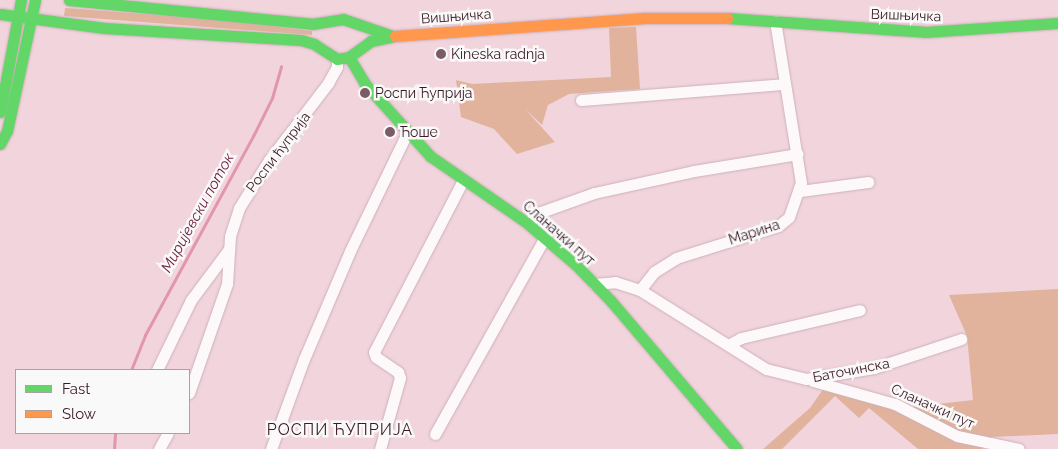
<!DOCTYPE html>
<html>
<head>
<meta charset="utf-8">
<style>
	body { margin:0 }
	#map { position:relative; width:1058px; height:449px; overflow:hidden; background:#f1d4dc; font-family:Raleway,sans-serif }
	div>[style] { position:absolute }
	.green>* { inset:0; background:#e1b39c }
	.stream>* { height:3px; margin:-1.5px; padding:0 1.5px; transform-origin:1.5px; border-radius:1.5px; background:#e296ae }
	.roads { filter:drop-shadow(0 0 1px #cdb0b9) drop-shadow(0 0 1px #cdb0b9) }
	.street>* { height:11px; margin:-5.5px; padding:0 5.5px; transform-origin:5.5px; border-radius:5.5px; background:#fdf9fa }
	.fast>* { height:11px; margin:-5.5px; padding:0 5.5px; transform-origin:5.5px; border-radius:5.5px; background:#63d668 }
	.slow>* { height:11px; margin:-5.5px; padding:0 5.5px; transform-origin:5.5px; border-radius:5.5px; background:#ff974d }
	.dots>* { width:14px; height:14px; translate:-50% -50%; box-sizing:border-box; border:2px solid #f9f9f9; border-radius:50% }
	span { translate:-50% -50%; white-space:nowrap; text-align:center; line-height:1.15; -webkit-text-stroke:5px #f9f9f9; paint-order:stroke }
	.street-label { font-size:14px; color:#3b1a25 }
	.poi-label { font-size:14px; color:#3b1a25 }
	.left { translate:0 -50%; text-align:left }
	.water-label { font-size:15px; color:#6d183c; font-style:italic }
	.quarter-label { font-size:16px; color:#3b1a25; letter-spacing:1px }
	.legend { position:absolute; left:15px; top:369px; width:175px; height:65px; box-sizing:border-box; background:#f9f9f9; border:1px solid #ada0a4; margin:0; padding:6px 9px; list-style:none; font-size:15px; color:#3b1a25 }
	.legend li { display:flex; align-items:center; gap:10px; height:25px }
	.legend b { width:25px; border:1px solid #ada0a4 }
</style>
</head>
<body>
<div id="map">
	<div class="green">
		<div style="clip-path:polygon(65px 8px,211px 19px,312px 31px,312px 35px,64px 16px)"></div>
		<div style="clip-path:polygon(636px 27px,640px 89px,569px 94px,548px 105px,542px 125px,525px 109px,555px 142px,517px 154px,494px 129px,461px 117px,456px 80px,472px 84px,611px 77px,609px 28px)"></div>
		<div style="clip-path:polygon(1058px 289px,1058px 434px,992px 437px,982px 449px,918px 449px,869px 408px,859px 418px,835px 396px,782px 449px,763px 449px,810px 408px,824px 388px,895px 409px,973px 400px,967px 336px,949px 295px)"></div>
	</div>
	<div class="stream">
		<div style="left:131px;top:370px;width:38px;rotate:-68deg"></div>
		<div style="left:145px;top:335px;width:226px;rotate:-61.5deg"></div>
		<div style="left:253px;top:136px;width:42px;rotate:-63.4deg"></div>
		<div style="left:272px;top:98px;width:33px;rotate:-74deg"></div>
		<div style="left:114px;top:449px;width:16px;rotate:-86deg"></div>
	</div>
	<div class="roads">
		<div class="street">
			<div style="left:581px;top:100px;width:203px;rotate:-4.5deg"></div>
			<div style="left:800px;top:191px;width:69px;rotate:-7.5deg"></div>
			<div style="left:527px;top:223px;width:18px;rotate:-38deg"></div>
			<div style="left:541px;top:212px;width:56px;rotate:-19.7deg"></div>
			<div style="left:594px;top:193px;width:102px;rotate:-12.4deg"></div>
			<div style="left:694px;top:171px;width:105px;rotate:-9.3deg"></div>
			<div style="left:594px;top:284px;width:21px;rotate:-5deg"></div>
			<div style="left:615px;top:282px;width:26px;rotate:18deg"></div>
			<div style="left:640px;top:290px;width:23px;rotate:-52deg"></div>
			<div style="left:654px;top:272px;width:26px;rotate:-32deg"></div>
			<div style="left:676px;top:258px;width:107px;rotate:-17.4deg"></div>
			<div style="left:778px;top:226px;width:14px;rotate:-39deg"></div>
			<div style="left:789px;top:217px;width:36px;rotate:-71deg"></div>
			<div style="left:801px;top:183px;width:164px;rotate:-99.1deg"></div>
			<div style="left:640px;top:290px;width:149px;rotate:32.1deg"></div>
			<div style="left:766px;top:369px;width:41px;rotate:14deg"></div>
			<div style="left:806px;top:379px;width:69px;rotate:-9.2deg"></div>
			<div style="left:874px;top:368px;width:92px;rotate:-18.4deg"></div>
			<div style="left:728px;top:345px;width:15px;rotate:-28deg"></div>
			<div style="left:741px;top:338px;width:122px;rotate:-13.2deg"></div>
			<div style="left:157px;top:370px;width:78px;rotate:-64.1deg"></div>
			<div style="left:191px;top:300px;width:64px;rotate:-53.3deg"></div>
			<div style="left:813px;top:381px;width:85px;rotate:15.7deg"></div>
			<div style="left:895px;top:404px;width:70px;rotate:27.3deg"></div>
			<div style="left:957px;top:436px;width:63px;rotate:11.8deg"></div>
			<div style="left:189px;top:393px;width:115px;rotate:-70.8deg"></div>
			<div style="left:227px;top:284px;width:48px;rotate:-86.4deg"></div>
			<div style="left:230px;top:236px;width:29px;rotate:-72deg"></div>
			<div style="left:239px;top:208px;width:57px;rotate:-58deg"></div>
			<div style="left:269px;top:160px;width:97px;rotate:-52.5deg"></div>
			<div style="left:328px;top:83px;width:18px;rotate:-61deg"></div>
			<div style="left:337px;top:67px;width:8px;rotate:-90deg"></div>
			<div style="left:435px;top:434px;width:226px;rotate:-60.8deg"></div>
			<div style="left:159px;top:449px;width:18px;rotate:-61deg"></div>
			<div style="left:271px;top:449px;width:96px;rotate:-69.9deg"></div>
			<div style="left:304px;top:359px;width:117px;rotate:-66.9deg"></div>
			<div style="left:350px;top:251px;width:131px;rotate:-64.2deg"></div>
			<div style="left:380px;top:449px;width:74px;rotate:-74.3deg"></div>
			<div style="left:400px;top:378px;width:6px;rotate:-108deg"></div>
			<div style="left:398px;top:372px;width:27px;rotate:-146deg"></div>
			<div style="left:376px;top:357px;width:5px;rotate:-112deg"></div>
			<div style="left:374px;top:352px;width:194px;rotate:-62.6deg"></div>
		</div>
		<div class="fast">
			<div style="left:69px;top:0;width:244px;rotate:5.6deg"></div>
			<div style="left:312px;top:24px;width:31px;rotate:-9deg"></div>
			<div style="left:343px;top:19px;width:50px;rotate:18.8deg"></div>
			<div style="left:0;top:14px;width:105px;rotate:7.7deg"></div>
			<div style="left:104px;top:28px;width:197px;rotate:3.5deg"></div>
			<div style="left:301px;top:40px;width:14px;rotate:17deg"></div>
			<div style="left:314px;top:44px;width:27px;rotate:33deg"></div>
			<div style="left:337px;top:59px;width:12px;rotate:-9deg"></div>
			<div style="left:349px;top:57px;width:27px;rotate:-36deg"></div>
			<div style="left:371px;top:41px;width:25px;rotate:-12deg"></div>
			<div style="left:727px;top:18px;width:198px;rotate:4deg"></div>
			<div style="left:925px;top:32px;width:133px;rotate:-3.9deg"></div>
			<div style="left:349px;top:57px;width:31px;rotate:59deg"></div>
			<div style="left:365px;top:84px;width:97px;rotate:47.9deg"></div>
			<div style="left:430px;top:156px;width:118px;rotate:34.6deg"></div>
			<div style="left:527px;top:223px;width:65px;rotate:40.6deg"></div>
			<div style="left:576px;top:265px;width:50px;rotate:45.8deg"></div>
			<div style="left:611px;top:301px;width:194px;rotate:49.6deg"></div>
			<div style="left:0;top:112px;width:114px;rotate:-79.4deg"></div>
			<div style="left:0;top:144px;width:15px;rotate:-62deg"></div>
			<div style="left:7px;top:131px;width:134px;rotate:-77.9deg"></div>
		</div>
		<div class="slow">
			<div style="left:395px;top:36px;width:251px;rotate:-4.1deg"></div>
			<div style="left:645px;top:18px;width:82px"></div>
		</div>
	</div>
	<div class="dots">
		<div style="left:441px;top:54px;background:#7b5b65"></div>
		<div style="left:365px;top:93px;background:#7b5b65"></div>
		<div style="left:390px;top:132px;background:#7b5b65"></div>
	</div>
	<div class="street-label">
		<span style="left:906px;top:15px;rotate:2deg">Вишњичка</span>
		<span style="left:456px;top:16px;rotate:-4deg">Вишњичка</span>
		<span style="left:278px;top:152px;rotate:-53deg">Роспи ћуприја</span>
		<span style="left:754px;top:232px;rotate:-18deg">Марина</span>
		<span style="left:559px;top:233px;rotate:41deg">Сланачки пут</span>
		<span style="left:851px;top:370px;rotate:-11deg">Баточинска</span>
		<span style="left:933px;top:406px;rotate:24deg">Сланачки пут</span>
	</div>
	<div class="poi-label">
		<span class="left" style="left:451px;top:54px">Kineska radnja</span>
		<span class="left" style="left:375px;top:93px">Роспи Ћуприја</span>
		<span class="left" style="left:400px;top:132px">Ћоше</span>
	</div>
	<div class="water-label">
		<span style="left:198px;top:213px;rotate:-61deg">Миријевски поток</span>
	</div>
	<div class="quarter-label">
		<span style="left:340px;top:430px">РОСПИ ЋУПРИЈА</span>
	</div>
	<ul class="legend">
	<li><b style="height:6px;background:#63d668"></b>Fast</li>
	<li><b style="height:6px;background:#ff974d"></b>Slow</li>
	</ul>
</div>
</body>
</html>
